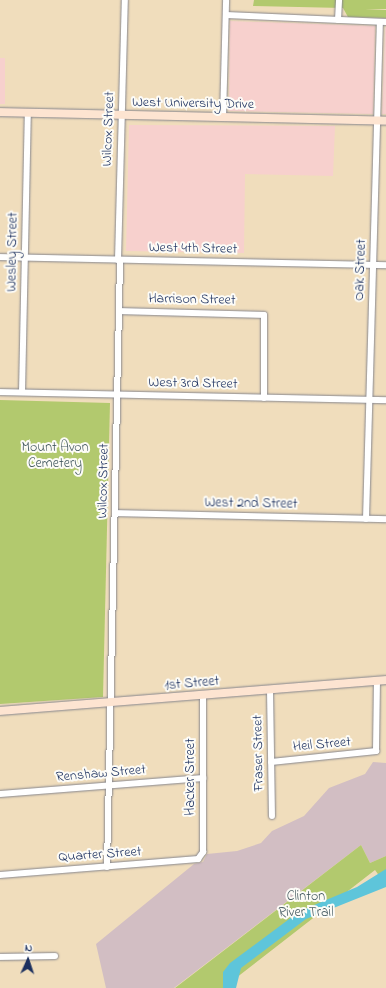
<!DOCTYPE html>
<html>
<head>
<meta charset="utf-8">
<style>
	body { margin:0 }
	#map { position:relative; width:386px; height:988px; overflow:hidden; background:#f0ddbc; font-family:"Indie Flower",sans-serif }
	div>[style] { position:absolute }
	.built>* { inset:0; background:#f7d0cd }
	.industrial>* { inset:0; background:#d2bec3 }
	.green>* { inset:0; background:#b2c96e }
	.water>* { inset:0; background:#5ec5da }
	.roads { filter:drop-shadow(0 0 1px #86868d) drop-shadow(0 0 1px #86868d) }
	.street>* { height:6px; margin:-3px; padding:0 3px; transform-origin:3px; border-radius:3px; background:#fff }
	.secondary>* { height:8px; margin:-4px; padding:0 4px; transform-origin:4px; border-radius:4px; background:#fde4d1 }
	span { translate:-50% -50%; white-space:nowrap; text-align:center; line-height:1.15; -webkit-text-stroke:4px #fdfcf7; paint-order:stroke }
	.street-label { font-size:14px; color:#1b2f5e }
	.park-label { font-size:14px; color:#485d63 }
	.north { position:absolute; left:8px; top:940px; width:40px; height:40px; -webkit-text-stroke:3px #fdfcf7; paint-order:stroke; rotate:3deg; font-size:11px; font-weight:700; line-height:16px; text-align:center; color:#1b2f5e }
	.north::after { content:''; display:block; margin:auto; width:14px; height:18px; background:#1b2f5e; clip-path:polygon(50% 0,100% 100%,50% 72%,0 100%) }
</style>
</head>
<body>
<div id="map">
	<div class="built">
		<div style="clip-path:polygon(230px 21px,375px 26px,373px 114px,229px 111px)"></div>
		<div style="clip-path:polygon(385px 28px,386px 28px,386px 114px,382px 114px)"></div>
		<div style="clip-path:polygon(0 58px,5px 58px,5px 104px,0 104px)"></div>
		<div style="clip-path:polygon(129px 125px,335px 126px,333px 176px,245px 174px,244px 253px,126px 251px)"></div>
	</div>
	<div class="industrial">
		<div style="clip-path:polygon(373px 762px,386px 763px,386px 856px,370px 863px,361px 845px,174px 988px,106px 988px,96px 944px,194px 864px,203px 862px,207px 854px,237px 851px,261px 843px,272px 831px,304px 816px,329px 788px,365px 774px)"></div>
	</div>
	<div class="green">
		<div style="clip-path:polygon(254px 0,386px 0,386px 9px,365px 9px,386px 10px,386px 18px,348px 17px,343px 8px,253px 6px)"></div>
		<div style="clip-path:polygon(0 400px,110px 403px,103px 697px,0 704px)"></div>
		<div style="clip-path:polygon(361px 845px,370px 863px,386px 856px,386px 873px,380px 877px,375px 870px,223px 988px,175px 988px)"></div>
	</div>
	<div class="water">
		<div style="clip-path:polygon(386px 869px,386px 887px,306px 919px,241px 968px,236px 988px,223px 988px,223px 972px,230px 963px,300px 911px,357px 887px)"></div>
	</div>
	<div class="roads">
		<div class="street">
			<div style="left:226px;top:15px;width:160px;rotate:2.5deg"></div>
			<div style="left:338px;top:20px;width:20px;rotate:-87deg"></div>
			<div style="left:223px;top:118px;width:118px;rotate:-88.5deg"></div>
			<div style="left:0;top:257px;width:386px;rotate:1.2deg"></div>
			<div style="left:118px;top:260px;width:260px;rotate:-88.5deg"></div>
			<div style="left:120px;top:311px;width:144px;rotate:1.6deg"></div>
			<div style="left:264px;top:315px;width:83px;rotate:90deg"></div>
			<div style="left:0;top:392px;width:386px;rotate:1.2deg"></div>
			<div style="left:22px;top:392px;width:279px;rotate:-88.8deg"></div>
			<div style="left:115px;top:513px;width:271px;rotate:1.3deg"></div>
			<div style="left:366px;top:519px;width:497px;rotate:-88.4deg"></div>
			<div style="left:270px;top:690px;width:126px;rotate:89.1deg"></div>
			<div style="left:271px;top:762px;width:106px;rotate:-6deg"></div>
			<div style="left:376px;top:751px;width:70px;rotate:-89.2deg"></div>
			<div style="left:0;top:794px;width:204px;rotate:-4.5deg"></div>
			<div style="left:107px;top:867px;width:607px;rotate:-88.77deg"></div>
			<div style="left:0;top:875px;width:199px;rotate:-4.6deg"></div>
			<div style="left:198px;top:859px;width:9px;rotate:-54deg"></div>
			<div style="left:203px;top:852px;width:155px;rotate:-90deg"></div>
			<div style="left:0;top:957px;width:55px;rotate:-1deg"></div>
		</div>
		<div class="secondary">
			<div style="left:0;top:112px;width:386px;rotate:1.3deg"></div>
			<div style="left:0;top:711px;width:387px;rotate:-4.6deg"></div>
		</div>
	</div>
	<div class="street-label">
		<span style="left:193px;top:104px;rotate:1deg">West University Drive</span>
		<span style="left:109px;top:129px;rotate:-88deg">Wilcox Street</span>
		<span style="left:193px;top:249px;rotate:1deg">West 4th Street</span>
		<span style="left:13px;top:252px;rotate:-89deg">Wesley Street</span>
		<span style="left:361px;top:270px;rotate:-88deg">Oak Street</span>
		<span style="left:192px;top:300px;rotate:1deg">Harrison Street</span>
		<span style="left:193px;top:384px;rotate:1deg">West 3rd Street</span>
		<span style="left:104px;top:481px;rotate:-89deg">Wilcox Street</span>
		<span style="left:251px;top:504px;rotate:1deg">West 2nd Street</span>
		<span style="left:192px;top:684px;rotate:-5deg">1st Street</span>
		<span style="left:322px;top:745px;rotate:-5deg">Heil Street</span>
		<span style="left:259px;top:753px;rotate:-91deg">Fraser Street</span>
		<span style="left:101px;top:774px;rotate:-5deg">Renshaw Street</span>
		<span style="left:191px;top:777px;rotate:-90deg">Hacker Street</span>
		<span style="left:100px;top:855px;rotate:-4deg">Quarter Street</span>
	</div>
	<div class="park-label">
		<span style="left:55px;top:456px">Mount Avon<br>Cemetery</span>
		<span style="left:306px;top:905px">Clinton<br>River Trail</span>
	</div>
	<div class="north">N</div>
</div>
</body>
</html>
